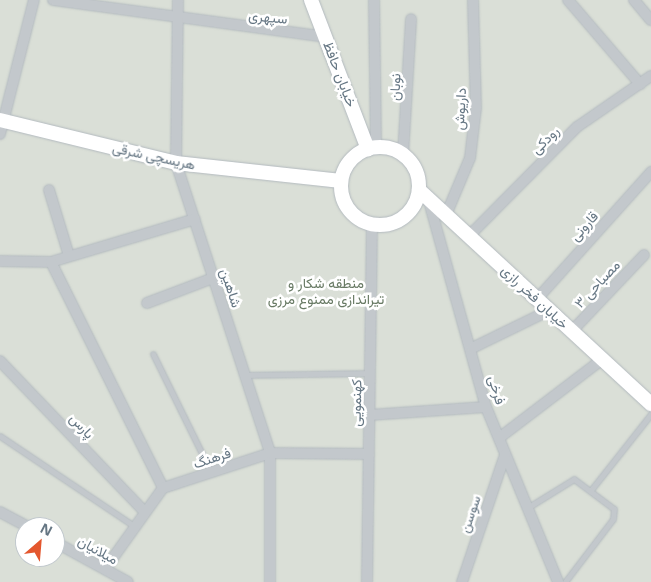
<!DOCTYPE html>
<html>
<head>
<meta charset="utf-8">
<style>
	body { margin:0 }
	#map { position:relative; width:651px; height:582px; overflow:hidden; background:#fafaf8; font-family:"Noto Sans",Vazirmatn,sans-serif }
	div>[style] { position:absolute }
	.green>* { inset:0; background:#dadfd7 }
	.roads { filter:drop-shadow(0 0 1px #b3babf) drop-shadow(0 0 1px #b3babf) }
	.lane>* { height:5px; margin:-2.5px; padding:0 2.5px; transform-origin:2.5px; border-radius:2.5px; background:#c3c8cc }
	.street>* { height:10px; margin:-5px; padding:0 5px; transform-origin:5px; border-radius:5px; background:#c3c8cc }
	.secondary>* { height:14px; margin:-7px; padding:0 7px; transform-origin:7px; border-radius:7px; background:#fff }
	.secondary>.ring { margin:-7px; padding:0; box-sizing:content-box; background:none; border:14px solid #fff; border-radius:50% }
	span { translate:-50% -50%; white-space:nowrap; text-align:center; line-height:1.15; -webkit-text-stroke:5px #fff; paint-order:stroke }
	.street-label { font-size:14px; color:#657683 }
	.park-label { font-size:14px; color:#687a64 }
	.north { position:absolute; left:15px; top:517px; width:50px; height:50px; box-sizing:border-box; background:#fff; border:1px solid #c1c8cd; border-radius:50%; rotate:27deg; font-size:14px; font-weight:700; line-height:20px; text-align:center; color:#657683 }
	.north::after { content:''; display:block; margin:auto; width:18px; height:22px; background:#e4572e; clip-path:polygon(50% 0,100% 100%,50% 72%,0 100%) }
</style>
</head>
<body>
<div id="map">
	<div class="green">
		<div style="clip-path:polygon(evenodd,0 0,651px 0,651px 582px,0 582px,0 0,25px 527px,55px 527px,55px 557px,25px 557px,25px 527px)"></div>
	</div>
	<div class="roads">
		<div class="lane">
			<div style="left:153px;top:354px;width:131px;rotate:63.8deg"></div>
			<div style="left:245px;top:375px;width:124px;rotate:-0.9deg"></div>
			<div style="left:0;top:436px;width:161px;rotate:33.9deg"></div>
			<div style="left:591px;top:490px;width:97px;rotate:-51.7deg"></div>
			<div style="left:527px;top:508px;width:55px;rotate:-31.7deg"></div>
			<div style="left:574px;top:479px;width:50px;rotate:36.9deg"></div>
			<div style="left:614px;top:509px;width:10px;rotate:96deg"></div>
			<div style="left:613px;top:519px;width:79px;rotate:127.3deg"></div>
		</div>
		<div class="street">
			<div style="left:53px;top:0;width:275px;rotate:7.7deg"></div>
			<div style="left:178px;top:0;width:163px;rotate:90.7deg"></div>
			<div style="left:176px;top:163px;width:305px;rotate:72deg"></div>
			<div style="left:270px;top:453px;width:129px;rotate:90deg"></div>
			<div style="left:374px;top:0;width:147px;rotate:89.2deg"></div>
			<div style="left:568px;top:0;width:111px;rotate:49.4deg"></div>
			<div style="left:634px;top:0;width:26px;rotate:50deg"></div>
			<div style="left:0;top:134px;width:138px;rotate:-75.8deg"></div>
			<div style="left:403px;top:155px;width:136px;rotate:-86.6deg"></div>
			<div style="left:49px;top:190px;width:69px;rotate:73.1deg"></div>
			<div style="left:428px;top:198px;width:217px;rotate:74.5deg"></div>
			<div style="left:486px;top:407px;width:189px;rotate:67.6deg"></div>
			<div style="left:446px;top:215px;width:62px;rotate:-67.2deg"></div>
			<div style="left:470px;top:158px;width:50px;rotate:-83.2deg"></div>
			<div style="left:476px;top:108px;width:108px;rotate:-91.6deg"></div>
			<div style="left:469px;top:236px;width:153px;rotate:-45.3deg"></div>
			<div style="left:577px;top:127px;width:90px;rotate:-34.6deg"></div>
			<div style="left:0;top:261px;width:51px;rotate:1.1deg"></div>
			<div style="left:51px;top:262px;width:150px;rotate:-16.6deg"></div>
			<div style="left:51px;top:262px;width:252px;rotate:63.6deg"></div>
			<div style="left:537px;top:299px;width:171px;rotate:-48.1deg"></div>
			<div style="left:147px;top:303px;width:71px;rotate:-20.7deg"></div>
			<div style="left:571px;top:332px;width:106px;rotate:-46.5deg"></div>
			<div style="left:472px;top:348px;width:87px;rotate:-26deg"></div>
			<div style="left:0;top:361px;width:208px;rotate:46.2deg"></div>
			<div style="left:369px;top:415px;width:117px;rotate:-3.9deg"></div>
			<div style="left:499px;top:438px;width:127px;rotate:-37.3deg"></div>
			<div style="left:0;top:512px;width:32px;rotate:28deg"></div>
			<div style="left:55px;top:542px;width:83px;rotate:28.7deg"></div>
			<div style="left:105px;top:569px;width:100px;rotate:-54.4deg"></div>
			<div style="left:163px;top:488px;width:113px;rotate:-18.1deg"></div>
			<div style="left:270px;top:453px;width:99px;rotate:0.6deg"></div>
			<div style="left:367px;top:582px;width:358px;rotate:-89.2deg"></div>
			<div style="left:462px;top:582px;width:134px;rotate:-71.3deg"></div>
		</div>
		<div class="secondary">
			<div style="left:311px;top:0;width:160px;rotate:69.1deg"></div>
			<div style="left:0;top:120px;width:181px;rotate:13.7deg"></div>
			<div style="left:176px;top:163px;width:166px;rotate:6.2deg"></div>
			<div class="ring" style="left:341px;top:147px;width:64px;height:64px"></div>
			<div style="left:419px;top:190px;width:316px;rotate:42.7deg"></div>
		</div>
	</div>
	<div class="street-label">
		<span style="left:268px;top:17px;rotate:6deg">سپهری</span>
		<span style="left:340px;top:74px;rotate:69deg">خیابان حافظ</span>
		<span style="left:395px;top:87px;rotate:-88deg">نوبان</span>
		<span style="left:460px;top:109px;rotate:-87deg">داریوش</span>
		<span style="left:545px;top:140px;rotate:-45deg">رودکی</span>
		<span style="left:154px;top:156px;rotate:12deg">هریسچی شرقی</span>
		<span style="left:584px;top:226px;rotate:-48deg">قارونی</span>
		<span style="left:597px;top:284px;rotate:-47deg">مصباحی ۳</span>
		<span style="left:231px;top:288px;rotate:72deg">شاهین</span>
		<span style="left:535px;top:297px;rotate:43deg">خیابان فخر رازی</span>
		<span style="left:497px;top:390px;rotate:74deg">فرخی</span>
		<span style="left:356px;top:403px;rotate:-89deg">کهنمویی</span>
		<span style="left:82px;top:426px;rotate:47deg">پارس</span>
		<span style="left:212px;top:458px;rotate:-18deg">فرهنگ</span>
		<span style="left:470px;top:514px;rotate:-71deg">سوسن</span>
		<span style="left:98px;top:550px;rotate:29deg">میلانیان</span>
	</div>
	<div class="park-label">
		<span style="left:326px;top:291px">منطقه شکار و<br>تیراندازی ممنوع مرزی</span>
	</div>
	<div class="north">N</div>
</div>
</body>
</html>
